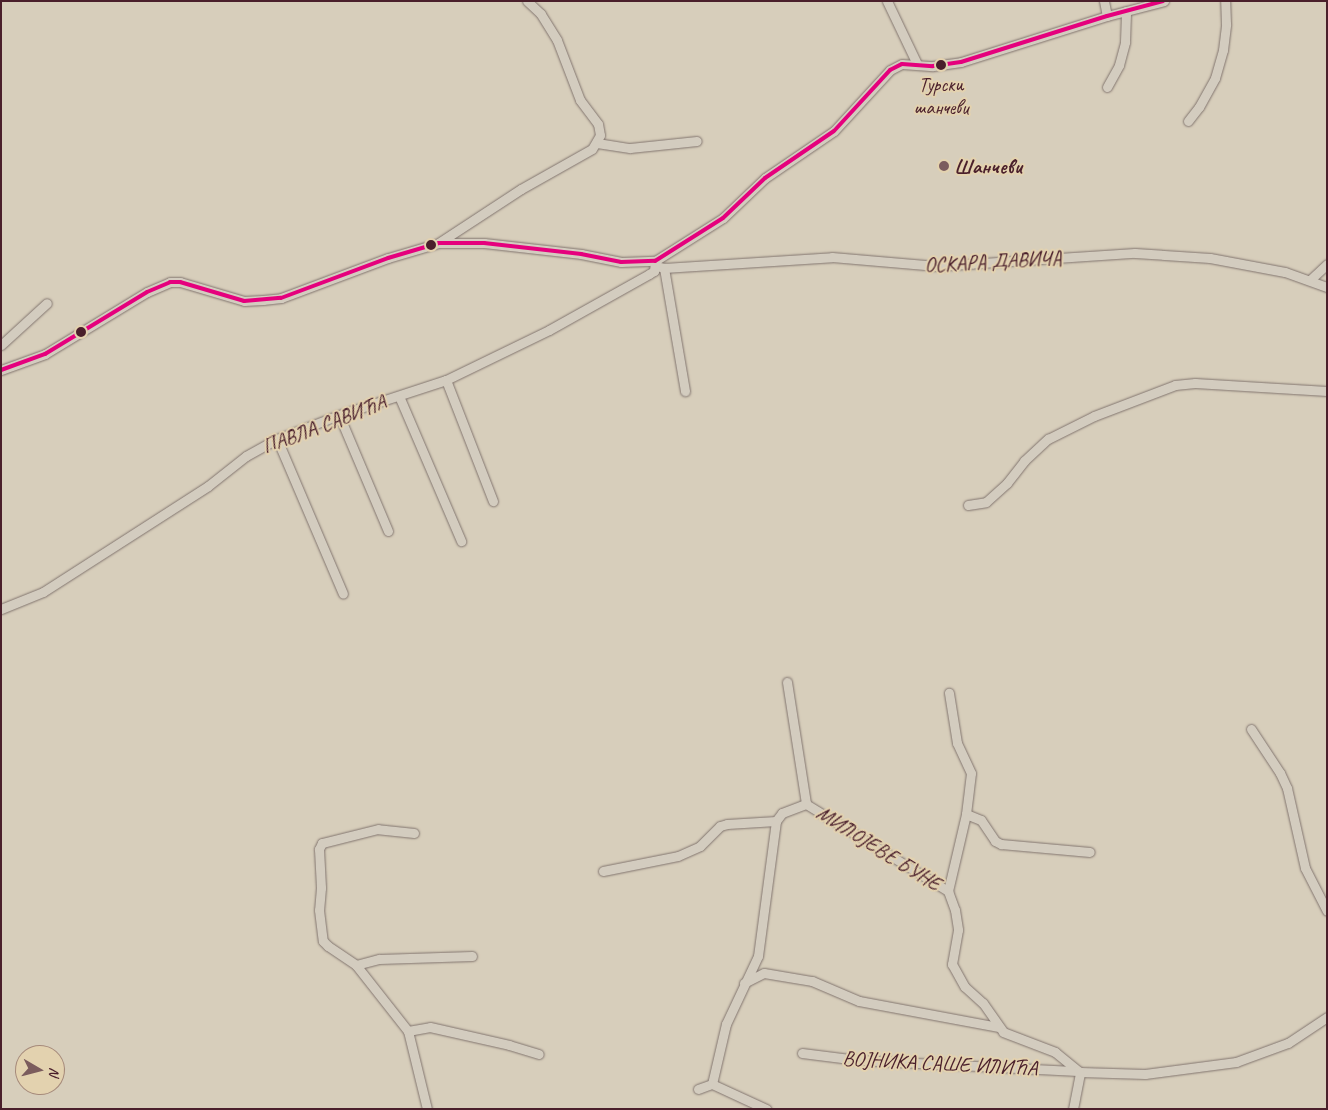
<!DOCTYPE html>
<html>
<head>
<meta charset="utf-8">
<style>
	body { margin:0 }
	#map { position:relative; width:1328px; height:1110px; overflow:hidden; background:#d7cebb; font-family:Caveat,sans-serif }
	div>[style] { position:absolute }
	.roads { filter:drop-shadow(0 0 1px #82756f) drop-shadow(0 0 1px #82756f) }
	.minor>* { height:9px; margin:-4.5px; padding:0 4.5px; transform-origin:4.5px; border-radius:4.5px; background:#d3ccbf }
	.bus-1>* { height:4px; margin:-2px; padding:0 2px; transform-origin:2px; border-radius:2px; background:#e5007d }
	.dots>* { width:14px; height:14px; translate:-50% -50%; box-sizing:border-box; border:2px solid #e3d2af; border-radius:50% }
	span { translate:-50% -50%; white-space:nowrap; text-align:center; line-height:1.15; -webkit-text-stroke:4px #e3d2af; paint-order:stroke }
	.bus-label { font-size:20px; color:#4a1f2b }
	.poi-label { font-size:21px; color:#4a1f2b; font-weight:700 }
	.left { translate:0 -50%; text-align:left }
	.street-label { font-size:21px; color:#4a1f2b }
	.frame { position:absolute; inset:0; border:2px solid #4a1f2b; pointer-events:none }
	.north { position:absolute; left:15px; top:1045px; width:50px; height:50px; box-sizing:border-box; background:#e3d2af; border:1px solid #a68a7a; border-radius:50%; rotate:98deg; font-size:14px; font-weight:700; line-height:20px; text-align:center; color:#4a1f2b }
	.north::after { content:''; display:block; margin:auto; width:18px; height:22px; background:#7b5c5d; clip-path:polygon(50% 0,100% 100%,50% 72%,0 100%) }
</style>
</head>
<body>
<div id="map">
	<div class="roads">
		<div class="minor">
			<div style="left:887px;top:1px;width:70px;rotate:64.5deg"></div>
			<div style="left:1104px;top:1px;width:15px;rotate:79deg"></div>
			<div style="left:1107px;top:87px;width:25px;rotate:-61deg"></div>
			<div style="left:1119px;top:65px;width:24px;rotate:-75deg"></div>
			<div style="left:1125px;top:42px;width:31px;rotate:-88deg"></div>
			<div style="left:1188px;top:121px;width:18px;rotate:-52deg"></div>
			<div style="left:1199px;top:107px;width:33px;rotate:-61deg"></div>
			<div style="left:1215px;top:78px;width:29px;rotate:-74deg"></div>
			<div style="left:1223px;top:50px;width:26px;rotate:-83deg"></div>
			<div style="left:1226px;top:24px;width:23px;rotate:-92deg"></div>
			<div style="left:597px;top:143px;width:33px;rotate:9deg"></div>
			<div style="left:630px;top:148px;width:67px;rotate:-6deg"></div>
			<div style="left:440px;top:242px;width:97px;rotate:-33.2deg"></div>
			<div style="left:521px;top:189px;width:81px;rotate:-29.4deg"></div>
			<div style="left:592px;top:149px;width:16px;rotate:-60deg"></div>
			<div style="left:600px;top:135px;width:11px;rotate:-100deg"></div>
			<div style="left:598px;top:124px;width:30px;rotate:-127deg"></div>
			<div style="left:580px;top:100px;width:64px;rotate:-111deg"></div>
			<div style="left:557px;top:40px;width:31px;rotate:-122deg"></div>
			<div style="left:541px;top:14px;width:19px;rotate:-137deg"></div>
			<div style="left:656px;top:266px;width:8px;rotate:14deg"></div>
			<div style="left:664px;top:268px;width:168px;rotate:-3.7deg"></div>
			<div style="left:832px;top:257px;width:105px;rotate:4.9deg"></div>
			<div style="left:937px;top:266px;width:198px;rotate:-3.8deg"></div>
			<div style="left:1135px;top:253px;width:75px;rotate:3.8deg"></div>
			<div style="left:1210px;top:258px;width:76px;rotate:10.6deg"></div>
			<div style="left:1285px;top:272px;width:45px;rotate:19.7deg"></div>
			<div style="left:664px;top:268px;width:125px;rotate:80.3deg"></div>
			<div style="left:1310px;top:280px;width:23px;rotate:-43deg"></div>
			<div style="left:1px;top:345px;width:62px;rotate:-42.4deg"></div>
			<div style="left:1px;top:370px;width:47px;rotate:-20deg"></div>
			<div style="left:45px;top:354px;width:119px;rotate:-31.3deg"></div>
			<div style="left:147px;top:292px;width:25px;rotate:-23deg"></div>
			<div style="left:170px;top:282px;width:10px"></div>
			<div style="left:180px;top:282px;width:67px;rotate:16.5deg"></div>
			<div style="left:244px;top:301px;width:19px;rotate:-3deg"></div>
			<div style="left:263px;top:300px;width:18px;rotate:-6deg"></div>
			<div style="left:281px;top:298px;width:114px;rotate:-20.5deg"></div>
			<div style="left:388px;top:258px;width:53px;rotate:-16.4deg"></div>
			<div style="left:439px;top:243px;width:45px"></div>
			<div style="left:484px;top:243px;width:98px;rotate:6.5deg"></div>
			<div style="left:581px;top:254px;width:41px;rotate:11.3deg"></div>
			<div style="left:621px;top:262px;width:34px;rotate:-2deg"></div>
			<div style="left:655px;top:261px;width:80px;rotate:-32.3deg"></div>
			<div style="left:723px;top:218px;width:58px;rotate:-43.6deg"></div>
			<div style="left:765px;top:178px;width:83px;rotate:-34.3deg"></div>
			<div style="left:834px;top:131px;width:83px;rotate:-47.4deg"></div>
			<div style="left:890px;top:70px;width:13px;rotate:-27deg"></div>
			<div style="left:902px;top:64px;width:31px;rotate:4deg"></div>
			<div style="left:933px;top:66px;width:28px;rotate:-8deg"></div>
			<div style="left:961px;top:62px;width:153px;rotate:-17.5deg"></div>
			<div style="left:1107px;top:16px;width:59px;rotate:-14.7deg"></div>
			<div style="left:446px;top:380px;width:130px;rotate:68.8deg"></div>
			<div style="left:399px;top:396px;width:158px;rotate:66.8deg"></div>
			<div style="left:339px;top:415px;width:126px;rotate:67.1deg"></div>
			<div style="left:277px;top:439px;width:168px;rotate:66.9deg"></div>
			<div style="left:968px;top:505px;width:18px;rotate:-9deg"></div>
			<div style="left:986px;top:502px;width:28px;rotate:-42deg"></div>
			<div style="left:1007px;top:483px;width:28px;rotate:-52deg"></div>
			<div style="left:1024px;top:461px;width:33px;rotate:-43deg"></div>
			<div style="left:1048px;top:439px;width:51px;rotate:-26.6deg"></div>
			<div style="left:1094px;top:416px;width:87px;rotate:-20.9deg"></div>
			<div style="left:1175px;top:385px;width:20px;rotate:-6deg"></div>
			<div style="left:1195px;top:383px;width:132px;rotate:3.5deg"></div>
			<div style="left:1px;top:609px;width:45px;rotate:-22deg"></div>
			<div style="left:43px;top:592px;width:196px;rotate:-32.7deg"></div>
			<div style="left:208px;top:486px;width:48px;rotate:-38.3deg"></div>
			<div style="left:246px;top:456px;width:35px;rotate:-29deg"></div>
			<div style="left:277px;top:439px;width:66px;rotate:-21.2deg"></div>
			<div style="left:339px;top:415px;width:113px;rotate:-18.1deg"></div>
			<div style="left:446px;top:380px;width:114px;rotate:-25.9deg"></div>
			<div style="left:549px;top:330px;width:115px;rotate:-29.2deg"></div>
			<div style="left:649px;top:274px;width:6px;rotate:-31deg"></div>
			<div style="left:654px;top:271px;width:10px;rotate:-84deg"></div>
			<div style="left:787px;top:682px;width:123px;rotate:81.1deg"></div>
			<div style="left:1251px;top:729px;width:53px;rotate:56.6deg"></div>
			<div style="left:1280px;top:773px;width:17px;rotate:65deg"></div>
			<div style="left:1287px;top:788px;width:82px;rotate:77.3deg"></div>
			<div style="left:1305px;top:868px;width:48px;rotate:62.9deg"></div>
			<div style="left:806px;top:804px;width:167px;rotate:31.5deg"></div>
			<div style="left:948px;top:891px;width:20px;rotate:70deg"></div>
			<div style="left:955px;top:910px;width:20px;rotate:81deg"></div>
			<div style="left:958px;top:930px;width:35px;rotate:100deg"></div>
			<div style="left:952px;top:964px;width:26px;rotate:61deg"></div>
			<div style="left:965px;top:987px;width:24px;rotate:42deg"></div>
			<div style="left:983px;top:1003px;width:35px;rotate:55deg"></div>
			<div style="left:1003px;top:1032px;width:56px;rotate:21deg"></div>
			<div style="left:1055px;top:1052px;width:32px;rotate:39deg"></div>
			<div style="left:966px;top:814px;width:16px;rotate:22deg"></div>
			<div style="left:981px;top:820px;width:25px;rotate:56deg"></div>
			<div style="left:995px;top:841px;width:7px;rotate:27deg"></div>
			<div style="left:1001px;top:844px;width:89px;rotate:5.1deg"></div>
			<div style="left:414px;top:833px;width:36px;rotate:-174deg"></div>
			<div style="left:378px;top:829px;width:58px;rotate:166deg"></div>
			<div style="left:322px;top:843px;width:7px;rotate:117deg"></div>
			<div style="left:319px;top:849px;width:39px;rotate:87deg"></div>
			<div style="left:321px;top:888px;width:22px;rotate:95deg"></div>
			<div style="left:319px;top:910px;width:31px;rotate:83deg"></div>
			<div style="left:323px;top:941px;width:7px;rotate:45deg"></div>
			<div style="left:328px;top:946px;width:34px;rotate:34deg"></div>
			<div style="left:356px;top:965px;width:84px;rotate:51.8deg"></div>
			<div style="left:408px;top:1031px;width:80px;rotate:76.3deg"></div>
			<div style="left:603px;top:871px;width:76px;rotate:-11.3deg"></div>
			<div style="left:678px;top:856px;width:24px;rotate:-24deg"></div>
			<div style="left:700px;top:846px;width:28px;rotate:-45deg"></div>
			<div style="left:720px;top:826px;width:7px;rotate:-16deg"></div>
			<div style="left:727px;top:824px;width:49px;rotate:-3.5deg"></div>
			<div style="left:948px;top:891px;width:79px;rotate:-76.8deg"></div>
			<div style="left:966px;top:814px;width:41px;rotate:-83deg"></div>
			<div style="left:971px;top:773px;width:33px;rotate:-115deg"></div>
			<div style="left:957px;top:743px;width:51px;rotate:-99.1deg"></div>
			<div style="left:356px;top:965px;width:24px;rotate:-15deg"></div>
			<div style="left:379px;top:959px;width:93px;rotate:-1.8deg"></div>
			<div style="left:744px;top:983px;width:22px;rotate:-27deg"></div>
			<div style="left:764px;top:973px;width:49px;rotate:9.5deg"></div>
			<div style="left:812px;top:981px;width:51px;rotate:23.1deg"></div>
			<div style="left:859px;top:1001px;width:141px;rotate:10.6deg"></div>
			<div style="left:408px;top:1031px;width:22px;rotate:-10deg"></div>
			<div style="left:430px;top:1027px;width:81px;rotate:12.8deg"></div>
			<div style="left:509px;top:1045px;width:31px;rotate:17deg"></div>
			<div style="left:802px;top:1053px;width:56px;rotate:7.1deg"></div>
			<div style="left:858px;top:1060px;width:220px;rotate:2.9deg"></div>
			<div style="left:1080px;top:1072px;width:65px;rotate:1.8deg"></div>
			<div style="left:1145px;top:1074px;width:92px;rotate:-7.5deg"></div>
			<div style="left:1236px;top:1062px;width:55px;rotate:-20.1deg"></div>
			<div style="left:1288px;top:1043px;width:47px;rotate:-33.7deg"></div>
			<div style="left:712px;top:1084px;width:60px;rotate:24.8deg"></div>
			<div style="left:698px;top:1089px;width:15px;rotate:-20deg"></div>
			<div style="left:712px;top:1084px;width:62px;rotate:-76.9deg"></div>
			<div style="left:726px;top:1024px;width:75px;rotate:-64.8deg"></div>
			<div style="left:758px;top:956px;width:136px;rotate:-82.4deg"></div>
			<div style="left:776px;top:821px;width:10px;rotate:-53deg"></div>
			<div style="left:782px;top:813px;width:26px;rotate:-21deg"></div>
			<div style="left:1073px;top:1109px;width:38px;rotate:-79deg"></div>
		</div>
	</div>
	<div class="bus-1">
		<div style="left:1px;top:370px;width:47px;rotate:-20deg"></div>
		<div style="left:45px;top:354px;width:119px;rotate:-31.3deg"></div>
		<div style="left:147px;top:292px;width:25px;rotate:-23deg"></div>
		<div style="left:170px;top:282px;width:10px"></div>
		<div style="left:180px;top:282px;width:67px;rotate:16.5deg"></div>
		<div style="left:244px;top:301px;width:37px;rotate:-5deg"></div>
		<div style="left:281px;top:298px;width:114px;rotate:-20.5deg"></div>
		<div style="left:388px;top:258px;width:53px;rotate:-16.4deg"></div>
		<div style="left:439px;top:243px;width:45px"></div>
		<div style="left:484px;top:243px;width:98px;rotate:6.5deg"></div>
		<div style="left:581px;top:254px;width:41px;rotate:11.3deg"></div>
		<div style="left:621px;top:262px;width:34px;rotate:-2deg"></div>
		<div style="left:655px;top:261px;width:80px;rotate:-32.3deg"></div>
		<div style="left:723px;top:218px;width:58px;rotate:-43.6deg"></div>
		<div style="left:765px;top:178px;width:83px;rotate:-34.3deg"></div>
		<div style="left:834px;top:131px;width:83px;rotate:-47.4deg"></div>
		<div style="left:890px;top:70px;width:13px;rotate:-27deg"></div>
		<div style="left:902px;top:64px;width:31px;rotate:4deg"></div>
		<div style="left:933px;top:66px;width:28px;rotate:-8deg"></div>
		<div style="left:961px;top:62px;width:153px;rotate:-17.5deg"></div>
		<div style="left:1107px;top:16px;width:58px;rotate:-15deg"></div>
	</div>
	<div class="dots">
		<div style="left:941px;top:65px;background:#4a1f2b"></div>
		<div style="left:944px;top:166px;background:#7b5c5d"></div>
		<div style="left:431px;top:245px;background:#4a1f2b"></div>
		<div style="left:81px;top:332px;background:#4a1f2b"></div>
	</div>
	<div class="bus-label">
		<span style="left:941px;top:96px">Турски<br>шанчеви</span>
	</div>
	<div class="poi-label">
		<span class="left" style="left:954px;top:166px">Шанчеви</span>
	</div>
	<div class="street-label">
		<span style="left:993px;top:261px;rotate:-3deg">ОСКАРА ДАВИЧА</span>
		<span style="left:324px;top:424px;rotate:-21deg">ПАВЛА САВИЋА</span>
		<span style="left:879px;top:848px;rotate:32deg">МИЛОЈЕВЕ БУНЕ</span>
		<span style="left:940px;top:1063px;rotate:3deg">ВОЈНИКА САШЕ ИЛИЋА</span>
	</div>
	<div class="frame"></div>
	<div class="north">N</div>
</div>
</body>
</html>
